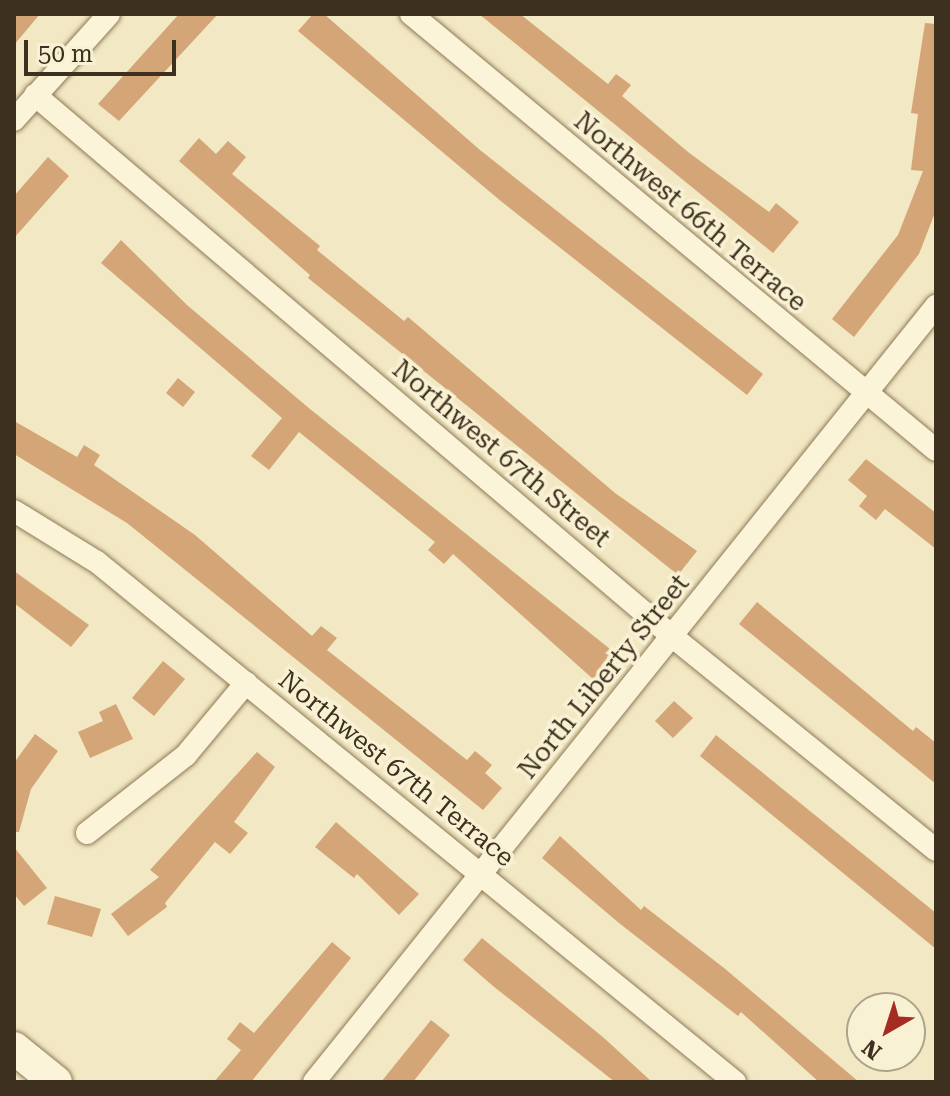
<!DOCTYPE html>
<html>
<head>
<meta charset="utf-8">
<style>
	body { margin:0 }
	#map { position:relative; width:950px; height:1096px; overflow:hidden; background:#f2e8c4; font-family:"Roboto Serif",serif }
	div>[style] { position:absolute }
	.building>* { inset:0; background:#d4a576 }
	.roads { filter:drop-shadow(0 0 2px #8f7a58) drop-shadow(0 0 2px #8f7a58) }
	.minor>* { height:22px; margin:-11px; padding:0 11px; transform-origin:11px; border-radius:11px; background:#fcf4d8 }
	.secondary>* { height:32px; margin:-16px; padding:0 16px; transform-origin:16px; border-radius:16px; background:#fcf4d8 }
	span { translate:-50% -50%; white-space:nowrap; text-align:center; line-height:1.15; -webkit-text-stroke:7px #f9f1d4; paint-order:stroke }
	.street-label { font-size:26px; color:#3d301e }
	.frame { position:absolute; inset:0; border:16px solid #3d301e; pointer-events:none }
	.north { position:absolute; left:846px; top:992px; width:80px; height:80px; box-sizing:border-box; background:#f9f1d4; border:2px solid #aea48b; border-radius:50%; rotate:219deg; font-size:22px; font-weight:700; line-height:32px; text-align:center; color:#3d301e }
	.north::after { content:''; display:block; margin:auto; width:28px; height:36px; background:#a42c22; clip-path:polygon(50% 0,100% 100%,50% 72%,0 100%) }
	.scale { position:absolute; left:24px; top:40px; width:152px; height:36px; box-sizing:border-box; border:4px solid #3d301e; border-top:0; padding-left:10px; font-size:24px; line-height:28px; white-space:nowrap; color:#3d301e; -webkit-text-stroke:6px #f9f1d4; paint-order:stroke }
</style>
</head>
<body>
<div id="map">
	<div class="building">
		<div style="clip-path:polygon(14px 14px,40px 14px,14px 45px)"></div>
		<div style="clip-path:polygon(179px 14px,218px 14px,119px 121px,98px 104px)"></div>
		<div style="clip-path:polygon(313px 14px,324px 14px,480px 150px,763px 374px,747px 395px,502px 202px,298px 31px)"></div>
		<div style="clip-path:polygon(479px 14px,520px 14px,608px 84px,616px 74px,631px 85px,622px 96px,688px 152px,769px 212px,776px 203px,799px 222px,773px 253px)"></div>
		<div style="clip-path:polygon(925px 23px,936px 24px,936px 210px,919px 254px,854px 337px,832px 319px,898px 235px,923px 171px,911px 170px,918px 114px,911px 113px)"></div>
		<div style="clip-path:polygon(199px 138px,216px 154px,228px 141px,246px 157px,232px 174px,320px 246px,317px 250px,404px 321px,408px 317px,615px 493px,697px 551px,678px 575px,308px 278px,310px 275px,179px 161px)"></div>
		<div style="clip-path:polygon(48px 157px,69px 176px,14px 238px,14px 196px)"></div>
		<div style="clip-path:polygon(121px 240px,187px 305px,310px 409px,615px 653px,593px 679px,453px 554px,444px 564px,428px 550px,435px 542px,299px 432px,269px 470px,251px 456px,282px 418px,101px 263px)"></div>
		<div style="clip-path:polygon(178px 378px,195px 392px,183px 407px,166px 393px)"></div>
		<div style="clip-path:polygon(14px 421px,77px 457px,84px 445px,100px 455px,94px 465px,195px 535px,312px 636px,321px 626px,337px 638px,327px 650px,467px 760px,475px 751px,492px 765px,485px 773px,502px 788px,483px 810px,127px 523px,14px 454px)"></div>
		<div style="clip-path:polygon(866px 459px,936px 513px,936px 549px,885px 509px,876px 520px,859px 506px,867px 496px,848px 480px)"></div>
		<div style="clip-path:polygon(14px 571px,89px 625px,71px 647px,14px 603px)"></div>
		<div style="clip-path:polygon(757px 602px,913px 731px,916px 727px,936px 743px,936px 784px,739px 624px)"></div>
		<div style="clip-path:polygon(163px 661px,185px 679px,154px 716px,132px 698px)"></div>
		<div style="clip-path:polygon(674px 701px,693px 718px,673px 738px,655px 721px)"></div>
		<div style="clip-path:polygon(116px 704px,133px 739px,90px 758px,78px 732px,103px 721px,99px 712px)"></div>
		<div style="clip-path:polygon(35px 734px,58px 751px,31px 789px,19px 832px,14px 832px,14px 763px)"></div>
		<div style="clip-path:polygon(716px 735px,936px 913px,936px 949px,700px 756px)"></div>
		<div style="clip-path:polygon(257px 752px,275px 767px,234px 822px,248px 833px,230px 854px,215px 842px,165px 903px,167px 907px,128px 936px,111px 914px,159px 877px,150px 870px)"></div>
		<div style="clip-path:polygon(336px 822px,419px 894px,399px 915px,357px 874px,354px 878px,315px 847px)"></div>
		<div style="clip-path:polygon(560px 836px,641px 910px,644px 906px,724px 968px,859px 1082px,819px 1082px,741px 1012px,738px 1016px,619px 923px,542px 858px)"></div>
		<div style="clip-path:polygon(14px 847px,47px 888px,24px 906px,14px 894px)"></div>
		<div style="clip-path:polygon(55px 896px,101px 909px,92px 937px,47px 924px)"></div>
		<div style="clip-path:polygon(482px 938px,604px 1038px,652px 1082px,615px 1082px,493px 986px,463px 960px)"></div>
		<div style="clip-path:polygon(332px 942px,351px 958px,251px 1082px,214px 1082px,241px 1050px,227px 1039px,240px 1022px,254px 1033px)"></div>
		<div style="clip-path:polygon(431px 1020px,450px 1035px,413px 1082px,381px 1082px)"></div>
	</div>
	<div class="roads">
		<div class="minor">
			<div style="left:411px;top:14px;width:682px;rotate:39.71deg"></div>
			<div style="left:35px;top:95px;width:837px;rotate:40.35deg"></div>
			<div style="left:673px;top:637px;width:338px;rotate:39deg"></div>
			<div style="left:14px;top:120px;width:142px;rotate:-48.1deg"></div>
			<div style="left:14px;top:511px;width:97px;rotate:31.6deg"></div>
			<div style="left:97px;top:562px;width:823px;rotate:39.18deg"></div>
			<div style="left:87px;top:833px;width:126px;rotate:-38.2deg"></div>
			<div style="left:186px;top:755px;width:94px;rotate:-50.2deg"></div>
			<div style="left:314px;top:1082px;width:995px;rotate:-51.29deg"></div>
		</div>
		<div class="secondary">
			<div style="left:14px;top:1048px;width:54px;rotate:39deg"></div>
		</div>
	</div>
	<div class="street-label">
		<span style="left:690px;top:212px;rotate:40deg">Northwest 66th Terrace</span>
		<span style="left:501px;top:454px;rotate:40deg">Northwest 67th Street</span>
		<span style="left:604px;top:677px;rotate:-51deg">North Liberty Street</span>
		<span style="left:396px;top:769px;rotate:39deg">Northwest 67th Terrace</span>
	</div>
	<div class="frame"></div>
	<div class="north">N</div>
	<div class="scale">50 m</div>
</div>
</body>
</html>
